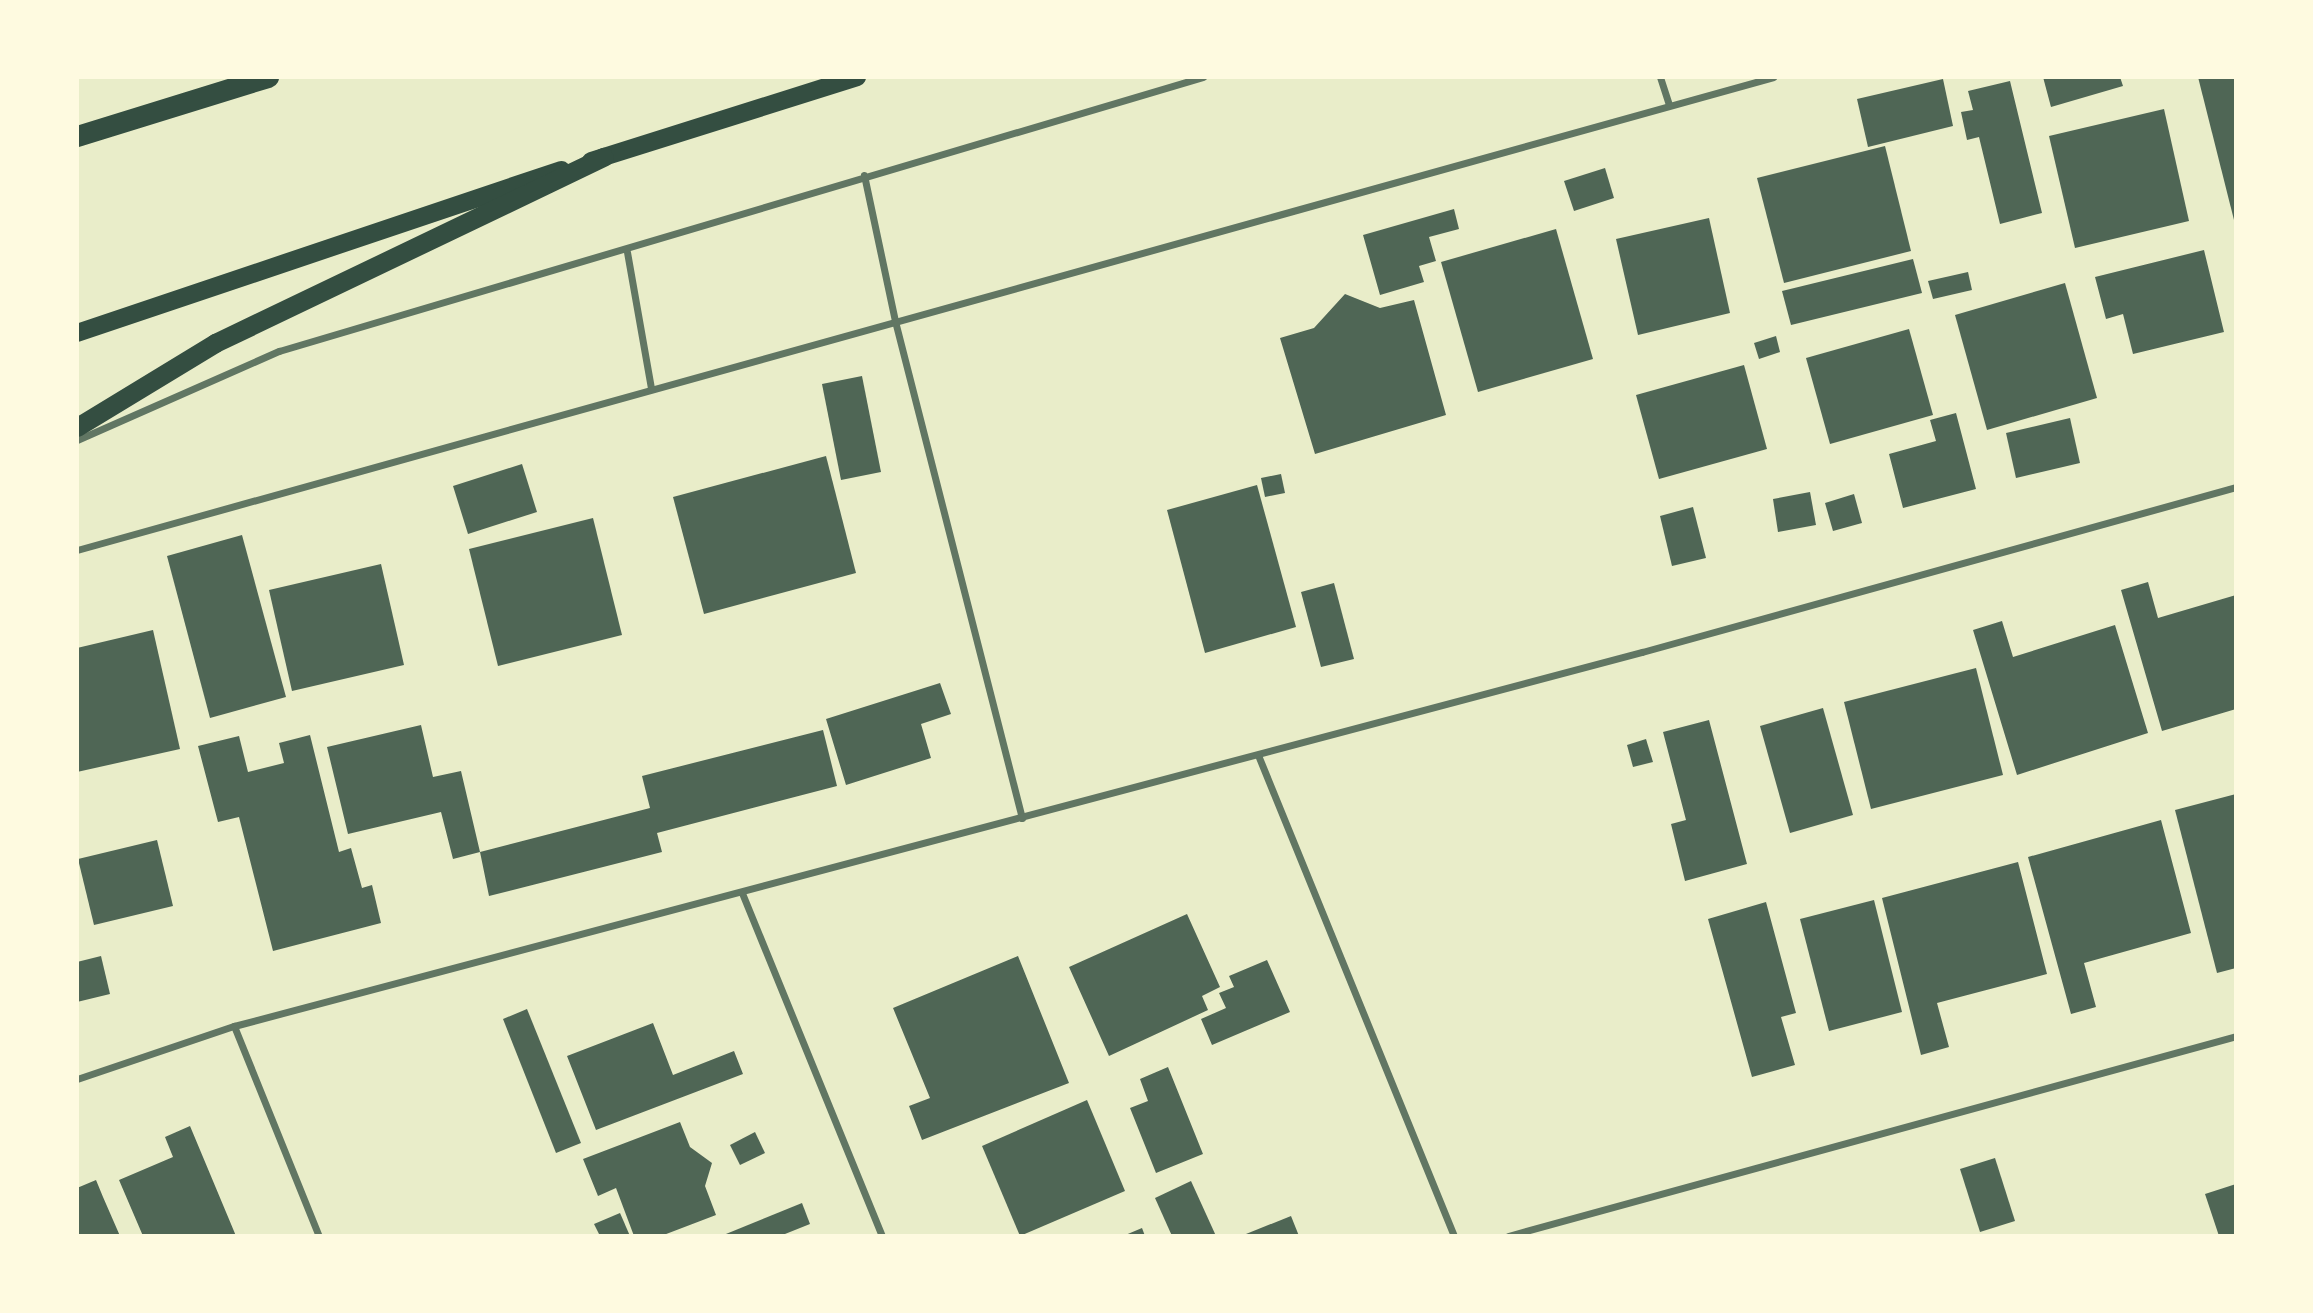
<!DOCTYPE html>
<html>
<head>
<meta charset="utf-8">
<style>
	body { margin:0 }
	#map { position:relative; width:2313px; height:1313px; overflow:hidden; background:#e9edc9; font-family:Cabin,sans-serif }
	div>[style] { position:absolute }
	.building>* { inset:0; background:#4f6655 }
	.minor>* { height:7px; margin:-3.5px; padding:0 3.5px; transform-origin:3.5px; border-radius:3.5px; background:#617663 }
	.primary>* { height:18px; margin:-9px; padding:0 9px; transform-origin:9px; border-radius:9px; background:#344e41 }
	.trunk>* { height:19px; margin:-9.5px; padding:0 9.5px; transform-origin:9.5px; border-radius:9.5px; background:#344e41 }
	.motorway>* { height:21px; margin:-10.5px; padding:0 10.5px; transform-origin:10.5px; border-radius:10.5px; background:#344e41 }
	span { translate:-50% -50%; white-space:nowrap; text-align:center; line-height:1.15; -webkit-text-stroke:5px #fefae0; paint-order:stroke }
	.frame { position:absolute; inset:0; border:79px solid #fefae0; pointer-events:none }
</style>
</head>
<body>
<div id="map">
	<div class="building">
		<div style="clip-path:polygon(2043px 77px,2120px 77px,2123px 86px,2051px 107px)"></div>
		<div style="clip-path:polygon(2198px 77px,2236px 77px,2236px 224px,2235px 224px)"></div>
		<div style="clip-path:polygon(1943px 79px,1953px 126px,1868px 147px,1857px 99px)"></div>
		<div style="clip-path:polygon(2010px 81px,2042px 213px,2000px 224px,1979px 137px,1967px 140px,1961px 112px,1973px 110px,1968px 91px)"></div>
		<div style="clip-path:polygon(2164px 109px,2189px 221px,2075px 248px,2049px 136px)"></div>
		<div style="clip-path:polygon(1885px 146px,1911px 251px,1784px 283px,1757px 178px)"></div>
		<div style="clip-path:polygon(1605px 168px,1614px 198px,1574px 211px,1564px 181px)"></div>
		<div style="clip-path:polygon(1454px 209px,1459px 229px,1429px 237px,1436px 261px,1419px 266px,1424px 282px,1380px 295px,1363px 235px)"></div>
		<div style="clip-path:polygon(1709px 218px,1730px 313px,1638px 335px,1616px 239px)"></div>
		<div style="clip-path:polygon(1556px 229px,1593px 359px,1478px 392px,1441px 262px)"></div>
		<div style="clip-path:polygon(2204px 250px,2224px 332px,2133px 354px,2123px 314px,2106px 319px,2095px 277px)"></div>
		<div style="clip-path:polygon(1913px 259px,1922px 293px,1791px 325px,1782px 291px)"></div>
		<div style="clip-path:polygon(1968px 272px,1972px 290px,1933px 299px,1928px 281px)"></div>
		<div style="clip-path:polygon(2065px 283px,2097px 398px,1987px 430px,1955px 315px)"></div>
		<div style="clip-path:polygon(1345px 294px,1380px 308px,1414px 300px,1446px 415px,1315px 454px,1280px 338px,1314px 328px)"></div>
		<div style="clip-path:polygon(1909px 329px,1933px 415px,1830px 444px,1806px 358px)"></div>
		<div style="clip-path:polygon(1776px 336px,1780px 352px,1759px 359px,1754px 343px)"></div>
		<div style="clip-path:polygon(1744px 365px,1767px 449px,1659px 479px,1636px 395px)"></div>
		<div style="clip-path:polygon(862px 376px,881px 472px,841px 480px,822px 384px)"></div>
		<div style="clip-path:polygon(1956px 413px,1976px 489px,1903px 508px,1889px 454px,1936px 441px,1930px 420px)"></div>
		<div style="clip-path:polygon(2070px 418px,2080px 463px,2016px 478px,2006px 433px)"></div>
		<div style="clip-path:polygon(826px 456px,856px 573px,704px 614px,673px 497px)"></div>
		<div style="clip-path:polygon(522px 464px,537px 512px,468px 534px,453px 486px)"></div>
		<div style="clip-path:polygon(1281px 474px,1285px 493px,1265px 497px,1261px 478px)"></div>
		<div style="clip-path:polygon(1257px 485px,1296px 627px,1205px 653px,1167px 510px)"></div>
		<div style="clip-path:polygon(1810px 492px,1816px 525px,1778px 532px,1773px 499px)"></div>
		<div style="clip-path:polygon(1854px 494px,1862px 523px,1833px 531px,1825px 503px)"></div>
		<div style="clip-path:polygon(1693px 507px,1706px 558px,1672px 566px,1660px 516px)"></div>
		<div style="clip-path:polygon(593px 518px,622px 635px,498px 666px,469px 549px)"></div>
		<div style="clip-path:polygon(242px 535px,286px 697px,210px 718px,167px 556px)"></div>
		<div style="clip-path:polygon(381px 564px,404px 665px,292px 691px,269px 590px)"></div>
		<div style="clip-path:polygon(2148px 582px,2158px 618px,2236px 595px,2236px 709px,2162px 731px,2121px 590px)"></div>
		<div style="clip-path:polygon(1334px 583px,1354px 659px,1321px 667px,1301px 592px)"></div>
		<div style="clip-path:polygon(2002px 621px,2013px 657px,2115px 625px,2148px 733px,2017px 775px,1973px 630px)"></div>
		<div style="clip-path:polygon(153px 630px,180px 749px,77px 772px,77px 648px)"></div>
		<div style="clip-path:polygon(1976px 668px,2003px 775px,1871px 809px,1844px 702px)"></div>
		<div style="clip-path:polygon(940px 683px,951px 714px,921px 724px,931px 758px,846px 785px,826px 719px)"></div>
		<div style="clip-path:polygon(1823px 708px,1853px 815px,1790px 833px,1760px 726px)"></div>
		<div style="clip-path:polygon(1709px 720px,1747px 864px,1685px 881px,1671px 824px,1686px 820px,1663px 732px)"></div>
		<div style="clip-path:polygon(421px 725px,433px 777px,461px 771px,480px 852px,453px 859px,441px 812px,348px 834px,327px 747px)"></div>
		<div style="clip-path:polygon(823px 730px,837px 786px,657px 833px,662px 852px,489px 896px,480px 852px,650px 808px,642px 776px)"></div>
		<div style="clip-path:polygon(310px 735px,339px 852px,351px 848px,362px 888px,372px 885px,381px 923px,273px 951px,239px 817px,218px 822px,198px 746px,239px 736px,248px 772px,284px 763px,279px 743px)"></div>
		<div style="clip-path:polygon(1646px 739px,1653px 762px,1633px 767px,1627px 745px)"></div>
		<div style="clip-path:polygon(2236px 794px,2236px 968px,2217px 973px,2175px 810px)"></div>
		<div style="clip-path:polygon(2161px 820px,2191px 933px,2084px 963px,2096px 1007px,2071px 1014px,2028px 857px)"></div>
		<div style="clip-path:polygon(157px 840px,173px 906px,94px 925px,78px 859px)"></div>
		<div style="clip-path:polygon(2018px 862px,2047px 974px,1937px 1003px,1949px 1047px,1921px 1055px,1882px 898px)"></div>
		<div style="clip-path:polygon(1874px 900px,1902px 1012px,1829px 1031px,1800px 919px)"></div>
		<div style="clip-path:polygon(1766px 902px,1796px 1013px,1781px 1017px,1795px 1065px,1752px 1077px,1708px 919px)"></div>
		<div style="clip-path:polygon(1187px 914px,1220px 987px,1202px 996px,1208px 1010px,1109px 1056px,1069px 967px)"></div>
		<div style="clip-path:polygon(101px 956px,110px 994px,77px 1002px,77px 962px)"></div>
		<div style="clip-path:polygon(1018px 956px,1069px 1083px,922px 1140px,909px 1106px,930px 1098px,893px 1008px)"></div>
		<div style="clip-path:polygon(1267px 960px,1290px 1012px,1212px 1045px,1201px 1019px,1226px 1008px,1219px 993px,1234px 987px,1229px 976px)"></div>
		<div style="clip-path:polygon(527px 1009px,581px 1143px,556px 1153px,503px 1019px)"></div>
		<div style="clip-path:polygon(653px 1023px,673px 1075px,734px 1051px,743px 1074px,596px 1130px,567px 1056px)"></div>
		<div style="clip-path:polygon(1168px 1067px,1203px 1154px,1156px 1173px,1130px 1108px,1148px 1101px,1140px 1079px)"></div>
		<div style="clip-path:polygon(1087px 1100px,1125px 1191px,1020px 1236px,982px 1146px)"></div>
		<div style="clip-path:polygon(680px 1122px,690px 1147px,712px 1163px,705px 1186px,716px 1215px,661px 1236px,634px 1236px,616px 1188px,598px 1196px,583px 1159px)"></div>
		<div style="clip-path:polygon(190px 1126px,236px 1236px,143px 1236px,119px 1180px,173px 1157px,165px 1137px)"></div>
		<div style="clip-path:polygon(755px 1132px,765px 1153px,740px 1165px,730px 1145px)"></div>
		<div style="clip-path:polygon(1995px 1158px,2015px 1221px,1980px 1232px,1960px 1169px)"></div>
		<div style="clip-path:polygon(96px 1180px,103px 1197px,120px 1236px,77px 1236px,77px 1188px)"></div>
		<div style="clip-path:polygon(1191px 1181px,1216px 1236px,1172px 1236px,1155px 1198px)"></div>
		<div style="clip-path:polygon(2236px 1184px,2236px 1236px,2219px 1236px,2205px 1194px)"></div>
		<div style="clip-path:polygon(802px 1203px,810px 1224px,780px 1236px,721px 1236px)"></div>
		<div style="clip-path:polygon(620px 1213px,630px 1236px,600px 1236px,594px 1224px)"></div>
		<div style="clip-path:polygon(1291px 1216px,1299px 1236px,1241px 1236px)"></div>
		<div style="clip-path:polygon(1142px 1228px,1145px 1236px,1123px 1236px)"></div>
	</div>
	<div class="minor">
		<div style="left:1660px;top:77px;width:29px;rotate:72deg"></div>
		<div style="left:864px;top:175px;width:149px;rotate:78deg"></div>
		<div style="left:895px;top:321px;width:513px;rotate:75.67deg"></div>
		<div style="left:627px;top:252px;width:138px;rotate:80deg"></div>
		<div style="left:77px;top:440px;width:221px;rotate:-23.8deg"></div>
		<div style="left:279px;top:351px;width:964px;rotate:-16.52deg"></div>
		<div style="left:77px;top:550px;width:1761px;rotate:-15.58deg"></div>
		<div style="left:1258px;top:755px;width:519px;rotate:67.83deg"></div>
		<div style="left:742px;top:893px;width:370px;rotate:67.8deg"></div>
		<div style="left:234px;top:1026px;width:227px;rotate:68deg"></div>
		<div style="left:77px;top:1079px;width:166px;rotate:-18.7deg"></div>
		<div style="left:234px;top:1026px;width:1457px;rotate:-14.88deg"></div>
		<div style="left:1642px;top:652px;width:616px;rotate:-15.52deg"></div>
		<div style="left:1508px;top:1236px;width:755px;rotate:-15.36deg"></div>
	</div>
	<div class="primary">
		<div style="left:591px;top:161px;width:279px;rotate:-17.5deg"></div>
		<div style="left:77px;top:333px;width:511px;rotate:-18.61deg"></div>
	</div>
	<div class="trunk">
		<div style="left:77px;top:427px;width:162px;rotate:-31.3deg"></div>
		<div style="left:215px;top:343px;width:431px;rotate:-25.6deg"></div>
	</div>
	<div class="motorway">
		<div style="left:77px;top:136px;width:200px;rotate:-17.2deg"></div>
	</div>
	<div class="frame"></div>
</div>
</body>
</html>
